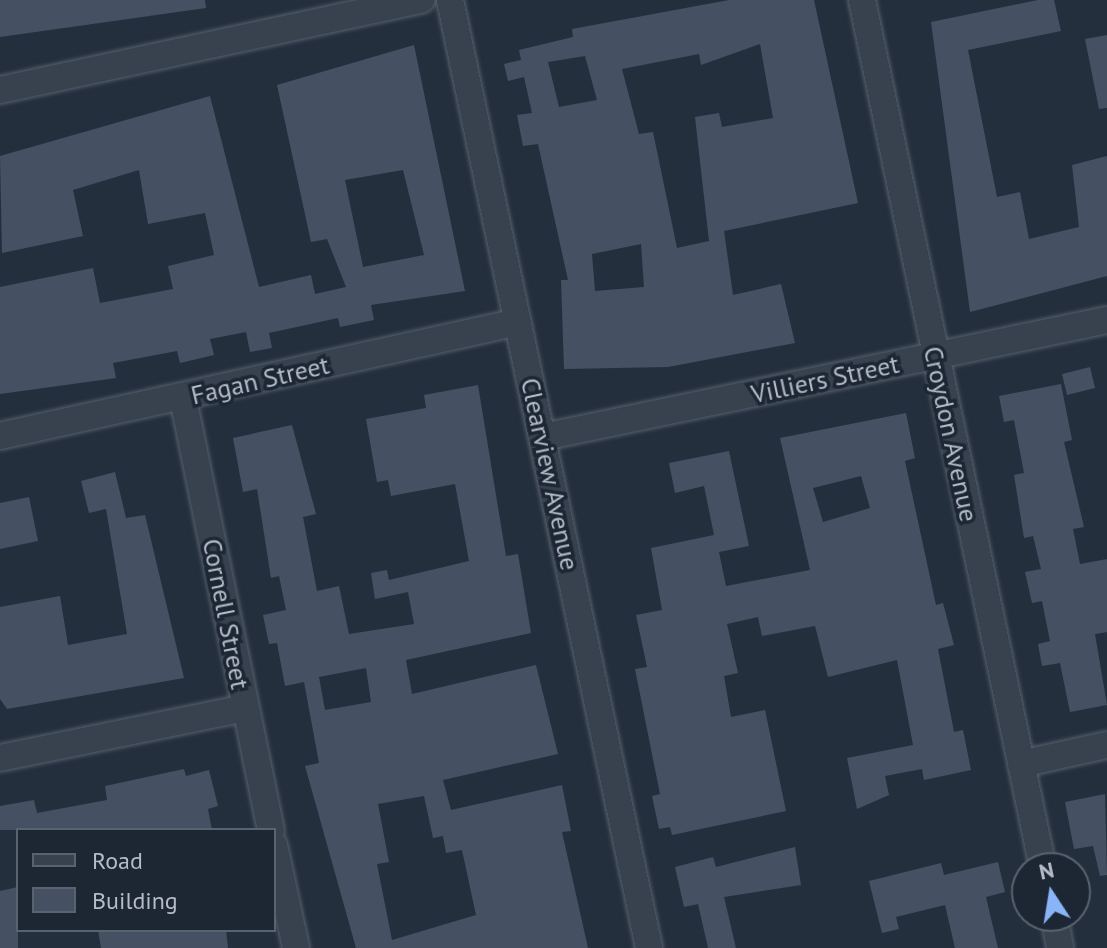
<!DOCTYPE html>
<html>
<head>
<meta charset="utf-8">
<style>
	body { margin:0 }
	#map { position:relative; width:1107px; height:948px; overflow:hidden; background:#242f3e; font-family:"PT Sans",sans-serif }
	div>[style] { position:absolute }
	.building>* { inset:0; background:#455162 }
	.roads { filter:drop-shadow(0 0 2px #565f6c) drop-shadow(0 0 2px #565f6c) }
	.minor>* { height:26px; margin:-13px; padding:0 13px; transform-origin:13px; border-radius:13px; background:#38414e }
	span { translate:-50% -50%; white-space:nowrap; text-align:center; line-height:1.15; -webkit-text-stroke:7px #1d2633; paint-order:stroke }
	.street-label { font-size:26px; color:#b4bcc9 }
	.legend { position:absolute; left:16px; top:828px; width:260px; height:104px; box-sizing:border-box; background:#1d2633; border:2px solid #59626f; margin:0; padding:10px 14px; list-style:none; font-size:24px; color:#b4bcc9 }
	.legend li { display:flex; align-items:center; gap:16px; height:40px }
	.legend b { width:40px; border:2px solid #59626f }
	.north { position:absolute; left:1011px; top:852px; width:80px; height:80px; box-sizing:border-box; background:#1d2633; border:2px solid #59626f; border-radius:50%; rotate:348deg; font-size:22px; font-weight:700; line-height:32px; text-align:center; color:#b4bcc9 }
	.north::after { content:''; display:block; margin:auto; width:28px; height:36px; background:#8ab4f8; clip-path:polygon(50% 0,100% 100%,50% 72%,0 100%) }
</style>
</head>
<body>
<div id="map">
	<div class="building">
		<div style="clip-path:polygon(0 0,205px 0,206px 8px,0 37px)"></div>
		<div style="clip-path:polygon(evenodd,729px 0,814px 0,858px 203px,724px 231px,733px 295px,781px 284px,795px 343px,668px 367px,564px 369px,561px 280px,568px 280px,538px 144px,523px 146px,517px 115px,532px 113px,524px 77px,508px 81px,504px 64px,521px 60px,519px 50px,573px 37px,572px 29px,729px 0,760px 44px,773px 118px,722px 127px,719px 113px,695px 117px,709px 241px,677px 248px,653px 132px,639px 134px,622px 69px,699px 54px,701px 65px,760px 44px,729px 0,585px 56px,597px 100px,559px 107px,548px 62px,585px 56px,729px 0,641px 244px,644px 287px,595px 291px,592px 254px,641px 244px)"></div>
		<div style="clip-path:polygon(1038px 0,1054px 0,1061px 31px,968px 50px,997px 197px,1020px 192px,1029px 239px,1079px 227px,1072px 165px,1107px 156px,1107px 276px,970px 312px,931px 22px)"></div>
		<div style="clip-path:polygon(1107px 35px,1107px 108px,1099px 109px,1085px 39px)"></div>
		<div style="clip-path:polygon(evenodd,414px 45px,465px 291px,371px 305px,374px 320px,340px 327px,338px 318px,269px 333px,272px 348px,250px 352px,246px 332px,210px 339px,214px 355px,180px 363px,177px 351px,113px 363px,116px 378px,0 394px,0 287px,93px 268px,100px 303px,173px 289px,168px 266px,214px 255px,205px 213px,148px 224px,139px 170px,73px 190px,83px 236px,2px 253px,0 156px,210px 96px,259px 287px,311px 275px,315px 294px,346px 287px,327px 239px,311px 242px,277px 85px,414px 45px,403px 170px,424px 255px,363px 267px,345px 180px,403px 170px)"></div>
		<div style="clip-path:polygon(1090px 367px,1095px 388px,1067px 395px,1062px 374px)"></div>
		<div style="clip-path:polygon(1061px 384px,1072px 440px,1064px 442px,1084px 527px,1073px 529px,1080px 564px,1107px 559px,1107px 632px,1095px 634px,1107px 705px,1070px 712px,1060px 663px,1042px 666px,1038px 644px,1050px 641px,1042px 601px,1032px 603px,1025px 572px,1041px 569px,1033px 536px,1024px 538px,1014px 475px,1024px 473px,1014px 420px,1004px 422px,999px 396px)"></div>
		<div style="clip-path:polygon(evenodd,478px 385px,506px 556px,518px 554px,531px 633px,406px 660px,412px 694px,536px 665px,558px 754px,443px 780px,451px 810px,562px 785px,571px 831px,562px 832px,588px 948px,356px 948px,305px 766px,319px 763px,304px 682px,285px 686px,277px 643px,269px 644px,263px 615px,286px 610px,279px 576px,271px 578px,257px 489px,243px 492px,233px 438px,292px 425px,316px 514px,303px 517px,317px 591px,339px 586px,349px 634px,414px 624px,408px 592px,375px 599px,371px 573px,387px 570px,389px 580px,469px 561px,455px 484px,391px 496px,388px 480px,377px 482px,366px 419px,426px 408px,424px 395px,478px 385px,366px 668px,371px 702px,325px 710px,319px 677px,366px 668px,478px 385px,424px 796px,433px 838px,443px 836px,446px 853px,462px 850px,476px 915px,392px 940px,377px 864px,389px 862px,378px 804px,424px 796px)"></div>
		<div style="clip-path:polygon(evenodd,906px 413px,915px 458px,905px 461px,936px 605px,943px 603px,954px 645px,938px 649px,954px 732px,963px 730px,971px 770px,924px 780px,922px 769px,885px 776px,889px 795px,857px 809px,847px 758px,913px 745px,897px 660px,828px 677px,815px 626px,762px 636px,758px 617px,727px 624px,738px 673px,724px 676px,731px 717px,765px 710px,786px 811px,672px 835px,670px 827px,659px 829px,652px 796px,660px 794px,635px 669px,647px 667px,636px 615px,662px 610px,651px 548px,714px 535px,704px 486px,675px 493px,669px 463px,729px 451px,749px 546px,719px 552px,726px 586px,810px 570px,780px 438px,906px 413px,861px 476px,870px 508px,823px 522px,813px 488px,861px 476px)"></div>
		<div style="clip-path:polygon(115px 472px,126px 518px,145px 515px,184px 678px,7px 709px,0 699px,0 607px,60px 596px,68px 645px,127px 634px,106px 509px,89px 513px,81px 481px)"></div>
		<div style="clip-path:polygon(29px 497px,38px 541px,0 549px,0 503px)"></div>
		<div style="clip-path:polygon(184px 769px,186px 776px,209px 770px,218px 806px,208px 809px,212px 830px,0 830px,0 806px,34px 800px,37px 813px,107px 800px,105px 786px)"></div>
		<div style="clip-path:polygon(1105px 794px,1107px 875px,1100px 876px,1093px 846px,1074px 849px,1065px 802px)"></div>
		<div style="clip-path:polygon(795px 847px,801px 885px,724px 897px,736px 948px,708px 948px,698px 904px,684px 907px,675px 867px,713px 857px,716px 867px)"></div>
		<div style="clip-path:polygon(998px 862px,1005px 892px,986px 897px,998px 948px,955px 948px,945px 905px,896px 917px,899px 929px,882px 933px,869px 881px,941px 863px,944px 875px)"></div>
		<div style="clip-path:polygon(18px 887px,18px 948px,0 948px,0 891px)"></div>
		<div style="clip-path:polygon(98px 930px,226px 930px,228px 948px,101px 948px)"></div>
	</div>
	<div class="roads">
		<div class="minor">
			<div style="left:450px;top:0;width:969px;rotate:78.14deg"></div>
			<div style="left:862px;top:0;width:887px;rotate:78.22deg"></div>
			<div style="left:0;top:90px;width:431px;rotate:-12.1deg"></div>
			<div style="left:183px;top:398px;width:441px;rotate:78.5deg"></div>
			<div style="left:0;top:436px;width:530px;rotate:-12.41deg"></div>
			<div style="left:543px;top:437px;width:576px;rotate:-11.72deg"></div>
			<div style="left:0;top:758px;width:250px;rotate:-11.5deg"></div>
			<div style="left:1021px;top:764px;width:88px;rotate:-12.5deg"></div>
			<div style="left:274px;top:845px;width:105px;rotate:77.9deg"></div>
			<div style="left:1054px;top:916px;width:33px;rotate:79deg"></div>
		</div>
	</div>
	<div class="street-label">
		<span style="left:825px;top:379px;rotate:-12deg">Villiers Street</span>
		<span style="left:260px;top:380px;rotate:-13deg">Fagan Street</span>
		<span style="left:951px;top:434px;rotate:78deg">Croydon Avenue</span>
		<span style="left:550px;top:474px;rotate:78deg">Clearview Avenue</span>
		<span style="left:226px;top:614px;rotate:79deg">Cornell Street</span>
	</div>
	<ul class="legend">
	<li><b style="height:10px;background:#38414e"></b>Road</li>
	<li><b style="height:22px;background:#455162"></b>Building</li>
	</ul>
	<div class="north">N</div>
</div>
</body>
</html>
